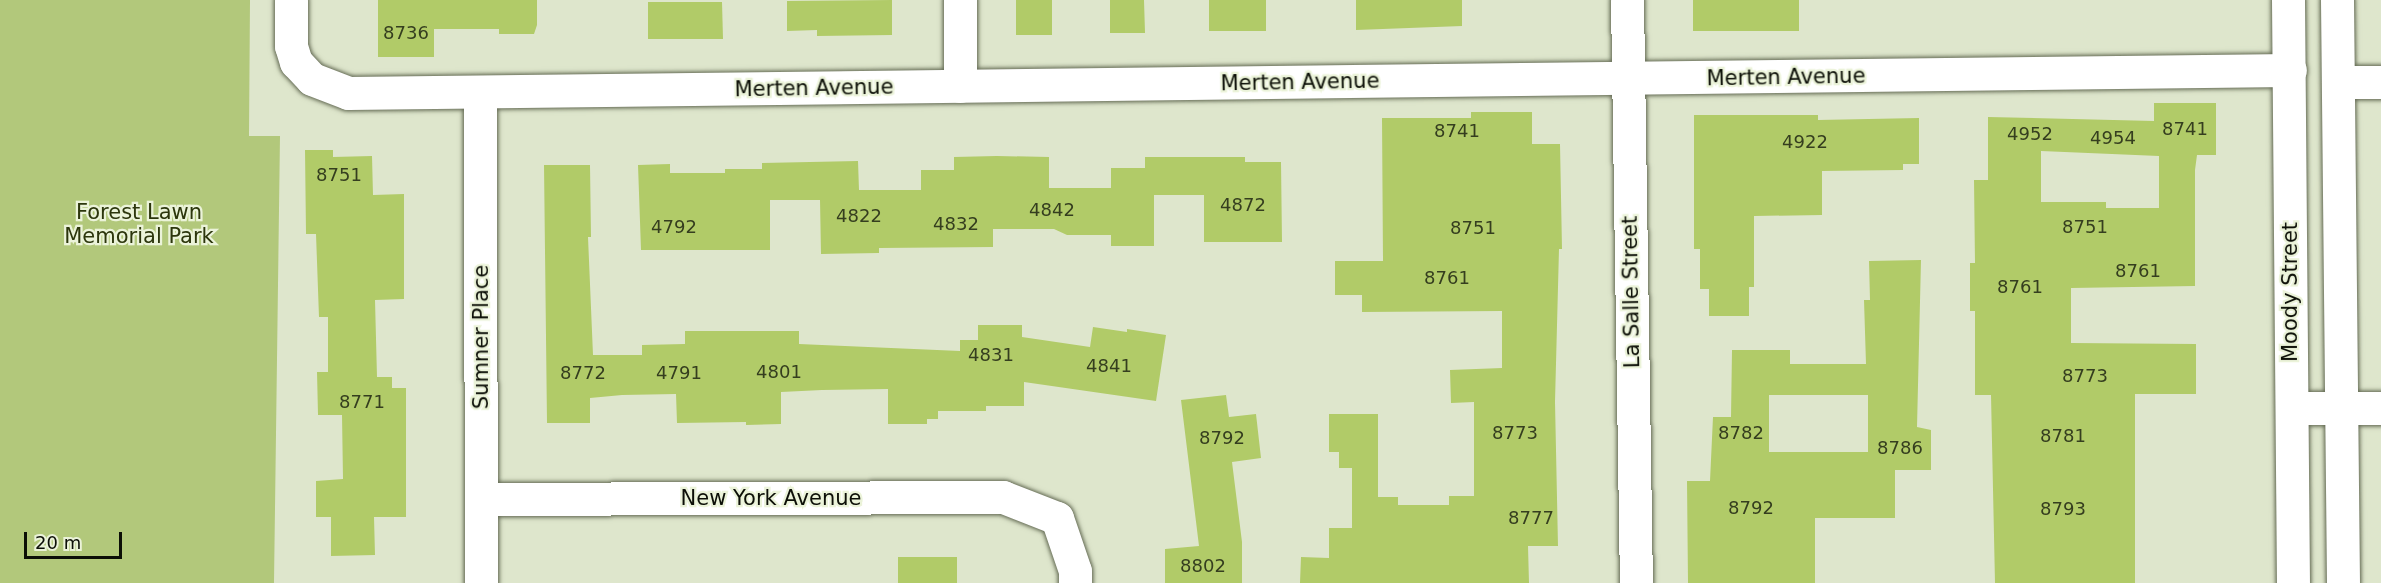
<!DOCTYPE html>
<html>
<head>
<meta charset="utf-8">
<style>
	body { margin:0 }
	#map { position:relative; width:2381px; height:583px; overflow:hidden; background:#dee6cc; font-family:"DejaVu Sans",sans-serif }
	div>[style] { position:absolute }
	.green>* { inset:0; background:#b2c87b }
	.building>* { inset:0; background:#b1cb68 }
	.roads { filter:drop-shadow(0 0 2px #656c55) drop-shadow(0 0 2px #656c55) }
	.minor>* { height:33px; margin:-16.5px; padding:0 16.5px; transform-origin:16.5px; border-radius:16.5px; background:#fff }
	.major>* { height:33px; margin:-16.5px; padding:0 16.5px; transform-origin:16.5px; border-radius:16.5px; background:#fff }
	span { translate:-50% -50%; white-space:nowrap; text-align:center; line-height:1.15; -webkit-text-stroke:4.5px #ebf3d9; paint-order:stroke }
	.number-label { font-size:18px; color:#353e1f }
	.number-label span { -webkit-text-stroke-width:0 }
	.street-label { font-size:21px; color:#0c0f07 }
	.park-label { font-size:21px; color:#2c360c }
	.scale { position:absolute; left:24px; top:532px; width:98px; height:27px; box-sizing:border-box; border:3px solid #0c0f07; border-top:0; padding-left:8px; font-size:18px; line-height:21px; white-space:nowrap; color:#0c0f07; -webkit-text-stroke:4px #ebf3d9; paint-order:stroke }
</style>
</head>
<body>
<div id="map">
	<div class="green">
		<div style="clip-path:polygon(0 0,250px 0,249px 136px,280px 136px,274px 583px,0 583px)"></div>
	</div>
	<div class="building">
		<div style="clip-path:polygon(378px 0,537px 0,537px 25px,534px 34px,499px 34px,499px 29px,434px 29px,434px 57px,378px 57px)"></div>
		<div style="clip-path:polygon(892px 0,892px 35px,817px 36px,817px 30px,787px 31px,787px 1px)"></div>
		<div style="clip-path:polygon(1016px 0,1052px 0,1052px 35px,1016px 35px)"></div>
		<div style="clip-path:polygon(1110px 0,1144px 0,1145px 33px,1110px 33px)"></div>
		<div style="clip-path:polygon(1209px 0,1266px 0,1266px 31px,1209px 31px)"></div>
		<div style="clip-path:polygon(1356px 0,1462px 0,1462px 26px,1356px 30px)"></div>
		<div style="clip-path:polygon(1693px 0,1799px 0,1799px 31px,1693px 31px)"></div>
		<div style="clip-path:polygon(648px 2px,722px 2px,723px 39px,648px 39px)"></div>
		<div style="clip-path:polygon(evenodd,2154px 103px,2216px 103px,2216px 155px,2197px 155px,2195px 170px,2195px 286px,2071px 288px,2071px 343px,2196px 344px,2196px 394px,2135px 394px,2135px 583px,1995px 583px,1991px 395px,1975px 395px,1975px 311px,1970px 311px,1970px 263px,1975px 263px,1974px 180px,1988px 180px,1988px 117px,2154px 121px,2154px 103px,2041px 151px,2159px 156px,2159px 208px,2106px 208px,2106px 202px,2041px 202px,2041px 151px)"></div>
		<div style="clip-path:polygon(1471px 112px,1532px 112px,1532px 144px,1560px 144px,1562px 249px,1559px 249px,1555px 402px,1558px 546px,1528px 546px,1529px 583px,1300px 583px,1301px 557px,1329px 558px,1329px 528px,1352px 528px,1352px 468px,1339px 468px,1339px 452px,1329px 452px,1329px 414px,1378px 414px,1378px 497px,1398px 497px,1398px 505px,1449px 505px,1449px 496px,1474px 496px,1474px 402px,1451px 403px,1450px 370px,1502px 368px,1502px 311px,1362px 312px,1362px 295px,1335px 295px,1335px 261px,1383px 261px,1382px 118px,1471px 118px)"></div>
		<div style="clip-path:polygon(1694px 115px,1818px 115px,1818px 120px,1919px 118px,1919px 164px,1903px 164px,1903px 170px,1822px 171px,1822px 215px,1754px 216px,1754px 287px,1749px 287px,1749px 316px,1709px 316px,1709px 289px,1700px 289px,1700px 249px,1694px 249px)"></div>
		<div style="clip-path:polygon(305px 150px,333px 150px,333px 157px,372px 156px,373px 195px,404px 194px,404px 299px,375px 300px,377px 377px,392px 377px,392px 388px,406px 388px,406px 517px,374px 517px,375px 555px,331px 556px,331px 517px,316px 517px,316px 481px,343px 479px,342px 415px,318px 415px,317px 372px,328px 372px,328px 317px,319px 317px,316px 234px,306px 234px)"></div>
		<div style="clip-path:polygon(997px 156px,1049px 157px,1049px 188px,1111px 188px,1111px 168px,1145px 168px,1145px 157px,1245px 157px,1245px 162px,1281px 162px,1282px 242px,1204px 242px,1204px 195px,1154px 195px,1154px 246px,1111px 246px,1111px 235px,1067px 235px,1054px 229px,993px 229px,993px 247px,879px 248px,879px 253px,821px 254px,820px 200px,770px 200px,770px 250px,641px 250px,638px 165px,670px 164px,670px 173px,725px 173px,725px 169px,762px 169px,762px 163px,858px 161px,859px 190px,921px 190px,921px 170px,954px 170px,954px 157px)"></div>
		<div style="clip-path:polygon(544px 165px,590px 165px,591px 237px,588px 237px,593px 355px,642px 355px,642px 345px,685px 344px,685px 331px,799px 331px,799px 344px,960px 351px,960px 340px,978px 340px,978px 325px,1022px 325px,1022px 337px,1090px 347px,1093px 327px,1127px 332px,1127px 329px,1166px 335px,1156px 401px,1024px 382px,1024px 406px,986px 406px,986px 411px,938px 411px,938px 419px,927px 419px,927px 424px,888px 424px,888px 389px,822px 390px,781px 392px,781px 424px,746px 425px,746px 422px,677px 423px,676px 394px,622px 395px,590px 398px,590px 423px,547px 423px)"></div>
		<div style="clip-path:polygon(evenodd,1921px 260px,1917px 427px,1931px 430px,1931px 470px,1895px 470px,1895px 518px,1815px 518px,1815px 583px,1688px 583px,1687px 481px,1710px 481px,1713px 417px,1731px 417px,1732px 350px,1790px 350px,1790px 364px,1866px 364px,1864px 300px,1870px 300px,1869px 261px,1921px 260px,1769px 395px,1868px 395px,1868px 452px,1769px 452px,1769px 395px)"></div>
		<div style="clip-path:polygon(1226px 395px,1229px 417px,1256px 414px,1261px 458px,1232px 462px,1242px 542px,1242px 583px,1165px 583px,1165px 549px,1199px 546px,1181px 400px)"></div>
		<div style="clip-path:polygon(898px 557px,957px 557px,957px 583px,898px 583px)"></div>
	</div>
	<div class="roads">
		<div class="minor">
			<div style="left:291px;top:0;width:46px;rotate:90deg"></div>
			<div style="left:291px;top:46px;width:17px;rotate:73deg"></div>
			<div style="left:296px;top:62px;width:23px;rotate:47deg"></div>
			<div style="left:312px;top:79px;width:39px;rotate:21deg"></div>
			<div style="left:348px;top:93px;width:1942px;rotate:-0.68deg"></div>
			<div style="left:960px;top:0;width:86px;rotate:90deg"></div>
			<div style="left:1627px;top:0;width:583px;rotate:89.12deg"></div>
			<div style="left:2338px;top:82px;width:43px"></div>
			<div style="left:480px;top:92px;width:491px;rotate:89.9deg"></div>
			<div style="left:2292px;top:408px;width:89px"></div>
			<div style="left:481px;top:499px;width:522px;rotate:-0.22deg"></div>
			<div style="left:1003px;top:497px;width:58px;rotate:21.3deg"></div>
			<div style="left:1057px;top:518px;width:56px;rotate:71.2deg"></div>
			<div style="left:1075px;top:571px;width:12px;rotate:90deg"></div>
		</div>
		<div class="major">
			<div style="left:2288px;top:0;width:583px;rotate:89.51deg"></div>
			<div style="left:2337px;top:0;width:583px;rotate:89.41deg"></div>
		</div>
	</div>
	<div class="number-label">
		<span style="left:406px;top:33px">8736</span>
		<span style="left:2185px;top:129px">8741</span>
		<span style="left:1457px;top:131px">8741</span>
		<span style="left:2030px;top:134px">4952</span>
		<span style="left:2113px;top:138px">4954</span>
		<span style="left:1805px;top:142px">4922</span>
		<span style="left:339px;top:175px">8751</span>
		<span style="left:1243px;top:205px">4872</span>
		<span style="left:1052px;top:210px">4842</span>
		<span style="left:859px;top:216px">4822</span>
		<span style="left:956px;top:224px">4832</span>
		<span style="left:674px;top:227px">4792</span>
		<span style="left:2085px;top:227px">8751</span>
		<span style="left:1473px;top:228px">8751</span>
		<span style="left:2138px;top:271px">8761</span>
		<span style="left:1447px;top:278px">8761</span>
		<span style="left:2020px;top:287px">8761</span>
		<span style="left:991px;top:355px">4831</span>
		<span style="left:1109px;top:366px">4841</span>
		<span style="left:779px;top:372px">4801</span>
		<span style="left:583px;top:373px">8772</span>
		<span style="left:679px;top:373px">4791</span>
		<span style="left:2085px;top:376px">8773</span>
		<span style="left:362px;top:402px">8771</span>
		<span style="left:1515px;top:433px">8773</span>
		<span style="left:1741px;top:433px">8782</span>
		<span style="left:2063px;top:436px">8781</span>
		<span style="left:1222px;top:438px">8792</span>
		<span style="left:1900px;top:448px">8786</span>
		<span style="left:1751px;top:508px">8792</span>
		<span style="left:2063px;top:509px">8793</span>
		<span style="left:1531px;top:518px">8777</span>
		<span style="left:1203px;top:566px">8802</span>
	</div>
	<div class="street-label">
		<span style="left:1786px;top:77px;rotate:-1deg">Merten Avenue</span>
		<span style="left:1300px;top:82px;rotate:-1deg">Merten Avenue</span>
		<span style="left:814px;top:88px;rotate:-1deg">Merten Avenue</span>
		<span style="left:1631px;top:292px;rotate:-91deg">La Salle Street</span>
		<span style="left:2290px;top:292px;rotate:-90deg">Moody Street</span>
		<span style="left:481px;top:337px;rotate:-90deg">Sumner Place</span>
		<span style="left:771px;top:498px">New York Avenue</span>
	</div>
	<div class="park-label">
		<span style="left:139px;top:224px">Forest Lawn<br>Memorial Park</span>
	</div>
	<div class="scale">20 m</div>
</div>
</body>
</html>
